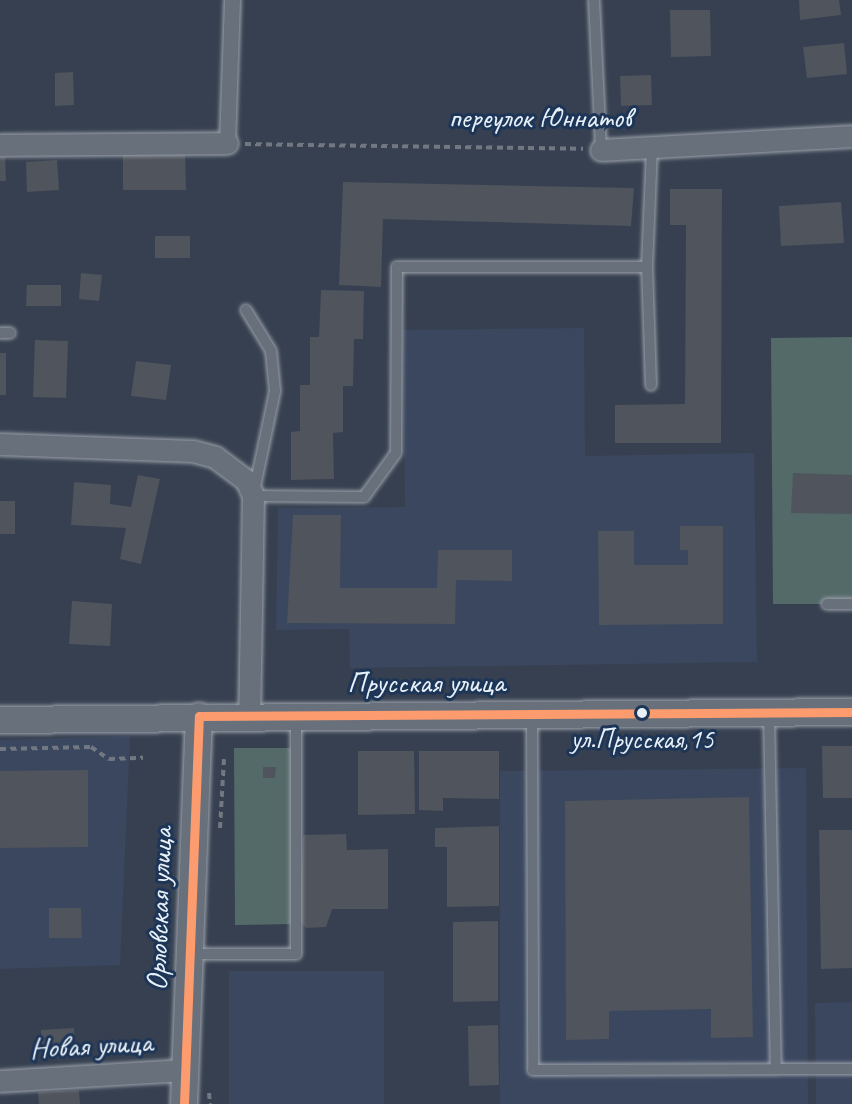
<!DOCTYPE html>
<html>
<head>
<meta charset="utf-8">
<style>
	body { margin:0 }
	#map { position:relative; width:852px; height:1104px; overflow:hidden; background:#364050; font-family:Caveat,sans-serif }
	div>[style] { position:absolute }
	.built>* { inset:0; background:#3a475e }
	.green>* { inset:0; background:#536a68 }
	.building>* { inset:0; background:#4f545d }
	.path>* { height:4px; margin-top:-2px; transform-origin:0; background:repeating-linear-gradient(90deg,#717881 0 6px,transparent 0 10.5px) }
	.roads { filter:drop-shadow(0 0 2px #9ba1aa) drop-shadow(0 0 2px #9ba1aa) }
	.service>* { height:10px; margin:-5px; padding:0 5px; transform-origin:5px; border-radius:5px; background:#68707b }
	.pedestrian>* { height:15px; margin:-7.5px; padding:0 7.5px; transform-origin:7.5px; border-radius:7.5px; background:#68707b }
	.minor>* { height:21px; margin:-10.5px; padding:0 10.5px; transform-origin:10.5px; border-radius:10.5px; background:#68707b }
	.tertiary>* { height:26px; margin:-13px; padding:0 13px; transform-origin:13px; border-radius:13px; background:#68707b }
	.bus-1>* { height:9px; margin:-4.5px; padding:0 4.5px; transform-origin:4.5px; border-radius:4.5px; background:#fc9b6d }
	.dots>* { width:16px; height:16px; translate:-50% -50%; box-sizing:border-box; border:3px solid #1d3557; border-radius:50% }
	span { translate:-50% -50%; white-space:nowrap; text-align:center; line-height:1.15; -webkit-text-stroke:6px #1d3557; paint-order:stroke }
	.bus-label { font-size:28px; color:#e8f1f8 }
	.street-label { font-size:30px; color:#e8f1f8 }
</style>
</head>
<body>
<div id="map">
	<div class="built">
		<div style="clip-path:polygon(584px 328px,585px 456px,754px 453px,757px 662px,350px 668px,349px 629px,276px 630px,278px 508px,405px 507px,403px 330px)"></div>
		<div style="clip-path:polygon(130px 736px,120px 965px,0 969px,0 740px)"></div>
		<div style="clip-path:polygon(806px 768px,808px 1104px,500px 1104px,500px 771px)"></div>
		<div style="clip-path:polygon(229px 971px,384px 971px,384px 1104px,229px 1104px)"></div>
		<div style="clip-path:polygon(852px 1002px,852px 1104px,816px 1104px,815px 1003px)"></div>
	</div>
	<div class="green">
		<div style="clip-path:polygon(852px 337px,852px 604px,773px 604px,771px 338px)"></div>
		<div style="clip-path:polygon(234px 748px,293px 748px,294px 924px,235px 925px)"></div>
	</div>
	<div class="building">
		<div style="clip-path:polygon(799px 0,839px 0,841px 15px,800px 20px)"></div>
		<div style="clip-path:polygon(670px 10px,710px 10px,711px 56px,671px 57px)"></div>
		<div style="clip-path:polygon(844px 43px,847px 74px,807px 78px,803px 47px)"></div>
		<div style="clip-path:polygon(73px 72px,74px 105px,55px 106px,55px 73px)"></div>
		<div style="clip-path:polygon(651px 75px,652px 105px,621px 106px,620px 76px)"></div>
		<div style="clip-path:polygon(123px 150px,185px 150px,186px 190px,123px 190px)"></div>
		<div style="clip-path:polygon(0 157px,5px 157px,6px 181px,0 181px)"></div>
		<div style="clip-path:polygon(57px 160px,59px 190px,27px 192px,26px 162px)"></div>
		<div style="clip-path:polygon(343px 182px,634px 188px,631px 226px,383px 219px,381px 287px,339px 285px)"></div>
		<div style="clip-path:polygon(670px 189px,722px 189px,721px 443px,615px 443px,615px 405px,685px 404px,686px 225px,670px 225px)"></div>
		<div style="clip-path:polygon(841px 202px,844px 243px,781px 246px,779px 206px)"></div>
		<div style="clip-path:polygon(155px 236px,190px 236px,190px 258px,155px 258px)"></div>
		<div style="clip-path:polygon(81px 273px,102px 275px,99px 301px,79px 299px)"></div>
		<div style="clip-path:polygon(27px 285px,61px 285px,61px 306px,26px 306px)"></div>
		<div style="clip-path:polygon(321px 290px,364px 291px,363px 339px,354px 339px,353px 386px,343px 386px,343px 432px,333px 433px,334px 479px,291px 480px,291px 432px,300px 431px,300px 385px,310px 385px,310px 337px,319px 337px)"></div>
		<div style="clip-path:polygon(35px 340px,68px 341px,66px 398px,33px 397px)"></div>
		<div style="clip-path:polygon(0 353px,6px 353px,6px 395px,0 395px)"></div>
		<div style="clip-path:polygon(136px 361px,171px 365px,166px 400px,131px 396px)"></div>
		<div style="clip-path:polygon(793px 473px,852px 475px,852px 514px,791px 513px)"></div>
		<div style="clip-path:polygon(138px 475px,160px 479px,141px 564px,120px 559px,126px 528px,71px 525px,74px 482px,111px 485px,110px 504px,131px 507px)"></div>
		<div style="clip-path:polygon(0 501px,15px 501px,15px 534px,0 534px)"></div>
		<div style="clip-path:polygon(293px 515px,341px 515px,340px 588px,437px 588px,438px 550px,512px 550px,512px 581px,456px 580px,455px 624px,287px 623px)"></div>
		<div style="clip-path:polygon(680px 526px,723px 526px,723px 624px,599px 625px,598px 531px,634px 531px,634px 565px,688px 565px,688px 550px,680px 550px)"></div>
		<div style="clip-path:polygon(72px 601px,112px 604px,110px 646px,69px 644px)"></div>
		<div style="clip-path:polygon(822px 746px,852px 746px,852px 798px,823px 798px)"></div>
		<div style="clip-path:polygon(358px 751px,414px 751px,415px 814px,358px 815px)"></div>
		<div style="clip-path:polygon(419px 751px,499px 751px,499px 799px,443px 798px,443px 811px,419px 810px)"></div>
		<div style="clip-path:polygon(263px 767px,276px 767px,275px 778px,263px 778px)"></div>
		<div style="clip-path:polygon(88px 770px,88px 847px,0 848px,0 771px)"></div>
		<div style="clip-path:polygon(749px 797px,753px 1037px,711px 1038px,711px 1009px,609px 1011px,609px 1039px,566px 1040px,565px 801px)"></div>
		<div style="clip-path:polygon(499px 826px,499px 906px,447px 907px,447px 847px,435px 847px,435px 828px)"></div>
		<div style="clip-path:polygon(819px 830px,852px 830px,852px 968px,821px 969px)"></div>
		<div style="clip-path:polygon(346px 834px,347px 850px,388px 849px,388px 909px,332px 909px,326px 927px,306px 928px,300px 921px,303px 835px)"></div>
		<div style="clip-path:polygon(49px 908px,81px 908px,82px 938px,49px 938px)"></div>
		<div style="clip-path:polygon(498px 921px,498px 1001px,453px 1002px,453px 922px)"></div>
		<div style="clip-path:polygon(498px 1025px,499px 1085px,469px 1086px,468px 1026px)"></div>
		<div style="clip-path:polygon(74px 1028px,75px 1057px,42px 1058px,41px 1030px)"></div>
		<div style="clip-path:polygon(79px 1090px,80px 1104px,39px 1104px,38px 1092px)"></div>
	</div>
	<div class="path">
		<div style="left:245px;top:144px;width:338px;rotate:0.8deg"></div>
		<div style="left:0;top:749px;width:91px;rotate:-1.3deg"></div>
		<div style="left:91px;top:747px;width:22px;rotate:34deg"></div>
		<div style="left:109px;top:759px;width:34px;rotate:-2deg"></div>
		<div style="left:220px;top:828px;width:69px;rotate:-86.7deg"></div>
		<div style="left:209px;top:1093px;width:11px;rotate:85deg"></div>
	</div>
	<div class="roads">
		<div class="service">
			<div style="left:594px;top:0;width:150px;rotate:87.3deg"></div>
			<div style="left:246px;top:310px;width:48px;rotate:58.6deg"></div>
			<div style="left:271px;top:351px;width:40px;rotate:84.3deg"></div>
			<div style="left:275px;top:391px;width:107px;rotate:101.8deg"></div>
			<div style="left:253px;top:496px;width:111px;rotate:0.5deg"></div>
			<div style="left:364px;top:497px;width:54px;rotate:-54deg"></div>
			<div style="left:396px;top:453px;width:186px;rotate:-89.7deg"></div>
			<div style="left:397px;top:267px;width:250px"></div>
			<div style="left:0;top:333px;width:10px"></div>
			<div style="left:651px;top:385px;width:118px;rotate:-91.9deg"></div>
			<div style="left:647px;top:267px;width:120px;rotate:-87.6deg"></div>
			<div style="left:827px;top:604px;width:25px"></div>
			<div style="left:769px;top:713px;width:356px;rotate:88.9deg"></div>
			<div style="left:776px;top:1069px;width:76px"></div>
			<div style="left:532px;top:716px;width:354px;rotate:89.8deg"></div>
			<div style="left:533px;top:1070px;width:243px;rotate:-0.2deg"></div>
			<div style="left:191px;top:954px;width:105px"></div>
			<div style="left:296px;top:954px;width:238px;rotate:-90deg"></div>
		</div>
		<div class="pedestrian">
			<div style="left:227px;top:143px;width:143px;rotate:-88deg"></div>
		</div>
		<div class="minor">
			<div style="left:0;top:145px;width:227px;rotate:-0.5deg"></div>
			<div style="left:601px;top:150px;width:251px;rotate:-3.2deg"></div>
			<div style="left:0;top:444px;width:193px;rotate:2.1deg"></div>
			<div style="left:193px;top:451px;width:23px;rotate:15deg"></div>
			<div style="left:215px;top:457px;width:39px;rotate:37deg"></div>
			<div style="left:246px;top:480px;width:17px;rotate:66deg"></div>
			<div style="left:253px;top:496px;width:220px;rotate:91deg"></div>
			<div style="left:0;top:1081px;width:186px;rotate:-3.4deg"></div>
		</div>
		<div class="tertiary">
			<div style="left:0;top:720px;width:852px;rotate:-0.54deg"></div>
			<div style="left:184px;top:1104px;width:388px;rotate:-87.8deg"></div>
		</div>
	</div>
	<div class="bus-1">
		<div style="left:184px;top:1104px;width:388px;rotate:-87.8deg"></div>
		<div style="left:199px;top:716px;width:653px;rotate:-0.35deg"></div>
	</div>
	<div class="dots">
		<div style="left:642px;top:713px;background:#e8f1f8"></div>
	</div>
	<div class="bus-label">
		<span style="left:642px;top:739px">ул.Прусская,15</span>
	</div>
	<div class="street-label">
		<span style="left:540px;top:117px">переулок Юннатов</span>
		<span style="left:426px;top:682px">Прусская улица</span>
		<span style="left:159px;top:909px;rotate:-88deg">Орловская улица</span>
		<span style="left:91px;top:1045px;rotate:-3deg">Новая улица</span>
	</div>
</div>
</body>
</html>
